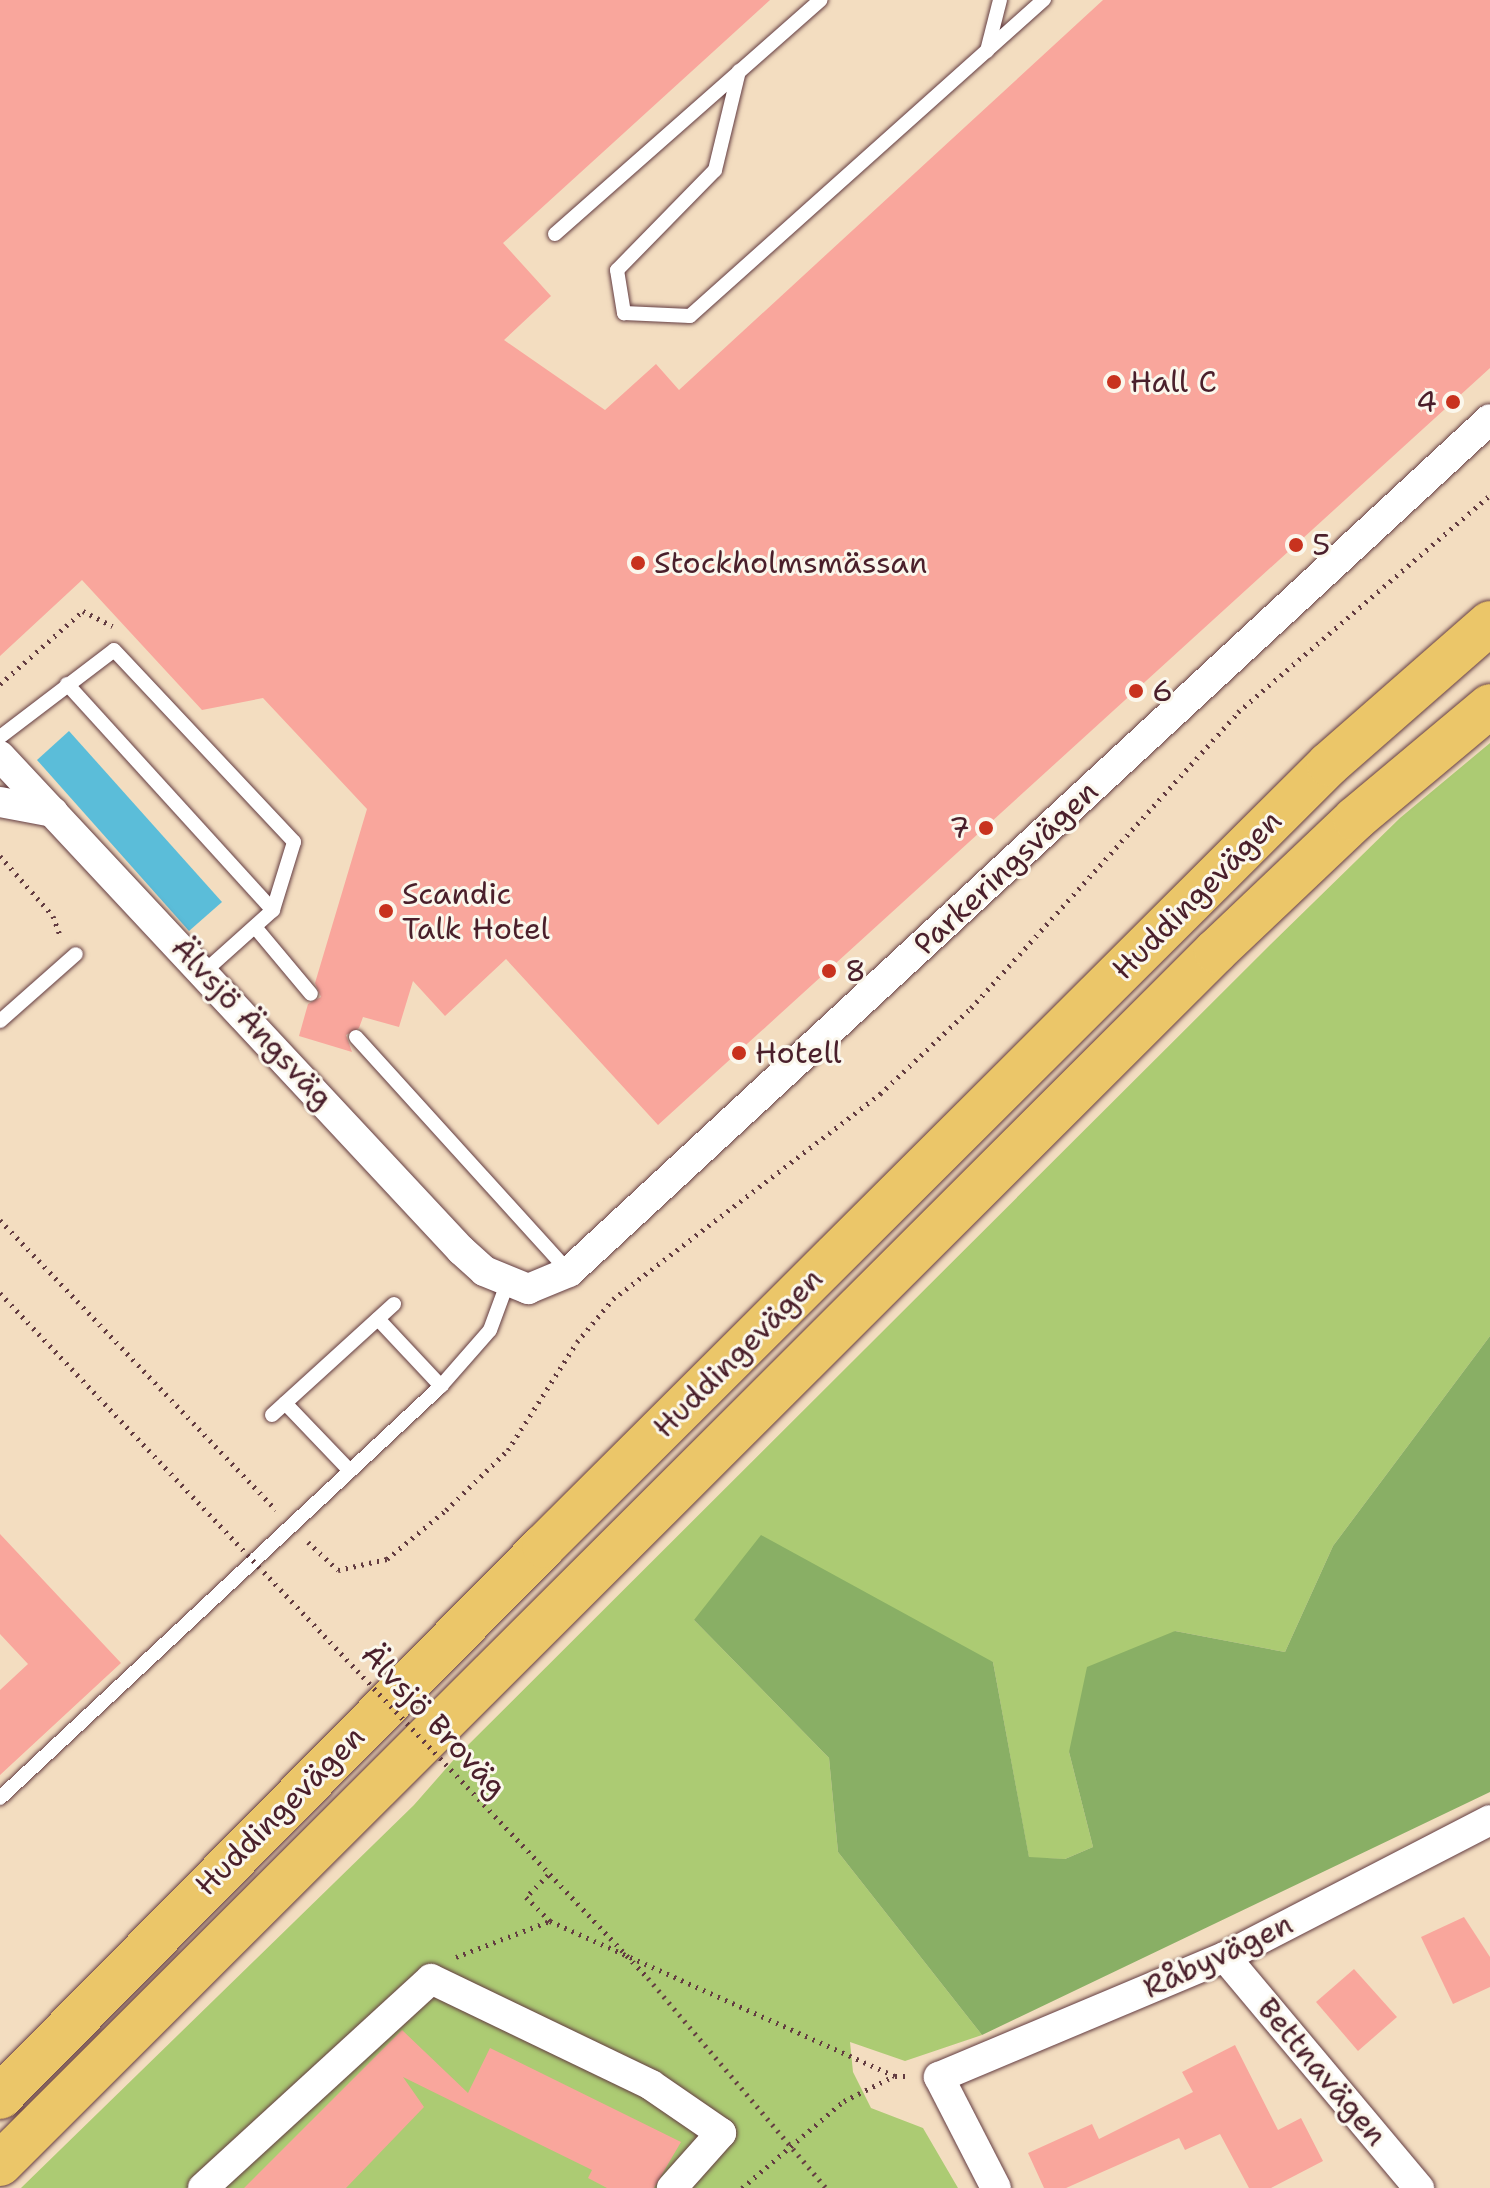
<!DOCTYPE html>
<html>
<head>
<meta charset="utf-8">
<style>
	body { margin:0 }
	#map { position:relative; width:1490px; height:2188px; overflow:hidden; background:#f3ddc0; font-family:"Shantell Sans",sans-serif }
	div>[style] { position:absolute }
	.green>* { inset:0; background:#accb73 }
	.forest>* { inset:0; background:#89af65 }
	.water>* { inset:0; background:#5bbdd9 }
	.building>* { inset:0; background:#f9a69c }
	.path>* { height:5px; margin-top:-2.5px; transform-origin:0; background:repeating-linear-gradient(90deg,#633c41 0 2px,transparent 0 8px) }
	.roads { filter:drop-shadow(0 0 2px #633c41) drop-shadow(0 0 2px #633c41) }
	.lane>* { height:14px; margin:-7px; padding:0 7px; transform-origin:7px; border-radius:7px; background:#fff }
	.street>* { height:30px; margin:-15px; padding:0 15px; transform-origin:15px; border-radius:15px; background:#fff }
	.primary>* { height:44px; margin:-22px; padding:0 22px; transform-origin:22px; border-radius:22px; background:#ebc669 }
	.path-bridge>* { height:5px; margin-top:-2.5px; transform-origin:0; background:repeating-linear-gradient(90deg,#633c41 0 2px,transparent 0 8px) }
	.dots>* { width:22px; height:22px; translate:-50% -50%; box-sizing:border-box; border:4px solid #fbf7ec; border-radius:50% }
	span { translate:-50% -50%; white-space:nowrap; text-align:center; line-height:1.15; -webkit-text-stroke:6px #fbf7ec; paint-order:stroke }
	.poi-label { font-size:30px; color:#4a1f2b }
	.left { translate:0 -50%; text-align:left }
	.right { translate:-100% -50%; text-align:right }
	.street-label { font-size:30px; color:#4a1f2b }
</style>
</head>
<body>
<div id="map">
	<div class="green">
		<div style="clip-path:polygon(1490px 743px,1490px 1336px,1333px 1546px,1285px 1652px,1175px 1631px,1069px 1752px,1093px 1847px,1065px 1859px,1029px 1858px,993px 1662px,694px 1620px,829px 1758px,838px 1852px,982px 2035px,905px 2061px,850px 2042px,853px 2072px,871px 2108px,923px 2128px,958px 2188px,21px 2188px,414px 1805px,457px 1756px,1271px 944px,1400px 818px)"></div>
	</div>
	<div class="forest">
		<div style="clip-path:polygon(1490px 1336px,1490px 1792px,982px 2035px,838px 1852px,829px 1758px,694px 1620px,761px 1535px,993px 1662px,1029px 1857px,1065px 1859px,1093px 1847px,1069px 1752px,1087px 1667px,1175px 1631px,1285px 1652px,1333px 1546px)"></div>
	</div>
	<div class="water">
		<div style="clip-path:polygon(69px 731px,222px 902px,189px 931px,37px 760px)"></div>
	</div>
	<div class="building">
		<div style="clip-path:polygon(0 0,770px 0,503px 243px,551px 296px,504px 340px,605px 410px,656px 364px,679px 390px,1103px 0,1490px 0,1490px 368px,658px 1125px,506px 959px,445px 1016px,413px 981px,399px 1027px,363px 1017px,359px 1028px,346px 1035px,352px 1052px,299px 1036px,308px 1004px,321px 997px,315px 983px,367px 809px,263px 698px,202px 710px,82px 580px,0 656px)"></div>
		<div style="clip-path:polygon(0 1534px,121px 1663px,0 1775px,0 1690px,28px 1664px,0 1634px)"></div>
		<div style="clip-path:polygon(1464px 1917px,1490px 1957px,1490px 1987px,1453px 2004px,1421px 1937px)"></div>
		<div style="clip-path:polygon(1354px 1969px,1397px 2017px,1358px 2051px,1316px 2002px)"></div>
		<div style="clip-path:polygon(402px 2030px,468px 2093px,490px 2048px,681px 2142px,654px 2188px,607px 2188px,588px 2178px,592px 2170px,403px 2077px,424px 2107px,346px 2188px,244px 2188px)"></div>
		<div style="clip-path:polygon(1235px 2045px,1278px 2130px,1301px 2118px,1323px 2161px,1271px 2188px,1249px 2188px,1220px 2134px,1185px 2150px,1179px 2138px,1066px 2188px,1044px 2188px,1028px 2153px,1092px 2124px,1099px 2139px,1193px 2092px,1182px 2072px)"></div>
	</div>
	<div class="path">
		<div style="left:0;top:684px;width:111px;rotate:-41.3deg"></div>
		<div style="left:83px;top:611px;width:33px;rotate:27deg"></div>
		<div style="left:0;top:856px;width:80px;rotate:48.5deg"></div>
		<div style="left:53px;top:916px;width:23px;rotate:70deg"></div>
		<div style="left:0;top:1220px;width:400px;rotate:46.4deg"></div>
		<div style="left:308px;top:1542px;width:41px;rotate:43deg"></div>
		<div style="left:338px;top:1570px;width:50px;rotate:-12.7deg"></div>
		<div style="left:387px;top:1559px;width:77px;rotate:-39.7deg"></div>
		<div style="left:446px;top:1510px;width:86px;rotate:-44.1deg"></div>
		<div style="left:508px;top:1450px;width:128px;rotate:-57.4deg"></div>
		<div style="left:577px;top:1342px;width:56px;rotate:-50.1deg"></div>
		<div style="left:613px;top:1299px;width:337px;rotate:-37.5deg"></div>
		<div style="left:880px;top:1094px;width:125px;rotate:-43.4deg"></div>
		<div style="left:971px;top:1008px;width:399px;rotate:-47.9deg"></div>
		<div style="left:1238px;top:712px;width:333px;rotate:-40.7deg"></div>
		<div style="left:548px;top:1875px;width:31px;rotate:135deg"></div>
		<div style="left:526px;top:1897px;width:34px;rotate:45deg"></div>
		<div style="left:456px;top:1957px;width:101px;rotate:-21deg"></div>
		<div style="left:550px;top:1921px;width:378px;rotate:24.2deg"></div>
		<div style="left:895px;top:2076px;width:15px"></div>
		<div style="left:742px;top:2188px;width:134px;rotate:-40.5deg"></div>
		<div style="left:844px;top:2101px;width:56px;rotate:-26.6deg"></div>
	</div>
	<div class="roads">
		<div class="lane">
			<div style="left:987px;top:51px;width:53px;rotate:-75.7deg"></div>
			<div style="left:739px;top:71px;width:102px;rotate:103.6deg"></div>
			<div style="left:715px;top:170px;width:140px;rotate:134.4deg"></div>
			<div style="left:617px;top:270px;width:44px;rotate:80.8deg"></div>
			<div style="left:624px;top:313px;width:66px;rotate:2.6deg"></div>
			<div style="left:690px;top:316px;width:475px;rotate:-41.8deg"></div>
			<div style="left:555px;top:234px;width:354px;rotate:-41.4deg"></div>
			<div style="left:67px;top:684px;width:306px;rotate:47.7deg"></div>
			<div style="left:0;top:737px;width:143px;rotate:-37.3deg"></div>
			<div style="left:114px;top:650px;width:263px;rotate:46.8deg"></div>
			<div style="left:294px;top:842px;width:71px;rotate:107.2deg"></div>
			<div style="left:273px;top:910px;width:91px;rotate:138.1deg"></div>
			<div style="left:255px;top:927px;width:87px;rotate:50.1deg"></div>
			<div style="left:0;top:1021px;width:101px;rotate:-41.4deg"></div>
			<div style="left:356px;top:1037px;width:317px;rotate:47.8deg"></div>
			<div style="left:378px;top:1319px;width:92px;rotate:46.8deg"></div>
			<div style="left:285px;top:1403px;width:94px;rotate:46.3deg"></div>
			<div style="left:272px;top:1415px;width:165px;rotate:-42.3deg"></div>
			<div style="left:0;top:1798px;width:604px;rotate:-43.05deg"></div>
			<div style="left:441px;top:1386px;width:74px;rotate:-48.8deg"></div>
			<div style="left:490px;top:1330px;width:49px;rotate:-69.7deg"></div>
		</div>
		<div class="street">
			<div style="left:0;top:756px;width:676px;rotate:46.98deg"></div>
			<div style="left:461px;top:1250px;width:31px;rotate:42deg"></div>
			<div style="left:484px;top:1271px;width:48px;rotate:22.2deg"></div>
			<div style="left:528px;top:1289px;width:44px;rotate:-22.5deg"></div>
			<div style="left:569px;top:1272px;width:1255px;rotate:-42.8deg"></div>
			<div style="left:0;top:802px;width:54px;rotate:10.7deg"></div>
			<div style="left:1225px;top:1957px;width:302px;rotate:50deg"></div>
			<div style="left:203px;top:2188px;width:309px;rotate:-42.5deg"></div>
			<div style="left:431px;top:1979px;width:244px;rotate:25.7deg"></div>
			<div style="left:651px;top:2085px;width:85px;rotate:34.4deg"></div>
			<div style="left:721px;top:2133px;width:74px;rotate:131.7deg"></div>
			<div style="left:996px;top:2188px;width:125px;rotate:-117.2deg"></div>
			<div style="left:939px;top:2077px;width:310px;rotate:-22.8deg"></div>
			<div style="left:1225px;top:1957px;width:298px;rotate:-27.3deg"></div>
		</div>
		<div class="primary">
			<div style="left:0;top:2097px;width:774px;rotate:-45.37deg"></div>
			<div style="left:544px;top:1546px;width:1108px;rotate:-44.89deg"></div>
			<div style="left:1329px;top:764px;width:214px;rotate:-41.2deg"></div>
			<div style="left:0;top:2164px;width:1718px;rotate:-44.93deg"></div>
			<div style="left:1216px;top:951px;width:192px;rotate:-43.5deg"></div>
			<div style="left:1355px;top:819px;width:176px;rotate:-39.9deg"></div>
		</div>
	</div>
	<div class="path-bridge">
		<div style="left:0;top:1293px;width:943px;rotate:46.59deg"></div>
		<div style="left:648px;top:1978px;width:275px;rotate:49.7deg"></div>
	</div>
	<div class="dots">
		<div style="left:1114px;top:382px;background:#c8321e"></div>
		<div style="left:1453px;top:402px;background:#c8321e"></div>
		<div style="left:1296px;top:545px;background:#c8321e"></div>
		<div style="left:638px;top:563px;background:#c8321e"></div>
		<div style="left:1136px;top:691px;background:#c8321e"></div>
		<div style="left:986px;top:828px;background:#c8321e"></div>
		<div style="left:386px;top:911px;background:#c8321e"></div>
		<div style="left:829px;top:971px;background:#c8321e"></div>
		<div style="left:739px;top:1053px;background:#c8321e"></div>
	</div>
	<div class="poi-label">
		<span class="left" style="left:1130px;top:382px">Hall C</span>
		<span class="right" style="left:1437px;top:402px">4</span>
		<span class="left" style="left:1312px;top:545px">5</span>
		<span class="left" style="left:654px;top:563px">Stockholmsmässan</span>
		<span class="left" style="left:1152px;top:691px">6</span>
		<span class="right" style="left:970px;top:828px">7</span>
		<span class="left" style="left:402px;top:911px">Scandic<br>Talk Hotel</span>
		<span class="left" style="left:845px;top:971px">8</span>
		<span class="left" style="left:755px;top:1053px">Hotell</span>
	</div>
	<div class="street-label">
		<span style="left:1006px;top:868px;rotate:-43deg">Parkeringsvägen</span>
		<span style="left:1197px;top:895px;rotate:-45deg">Huddingevägen</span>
		<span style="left:252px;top:1023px;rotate:47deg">Älvsjö Ängsväg</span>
		<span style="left:738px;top:1353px;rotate:-45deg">Huddingevägen</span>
		<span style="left:434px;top:1721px;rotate:47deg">Älvsjö Broväg</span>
		<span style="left:280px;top:1811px;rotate:-45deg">Huddingevägen</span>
		<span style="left:1218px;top:1956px;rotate:-25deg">Råbyvägen</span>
		<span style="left:1322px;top:2072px;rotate:50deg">Bettnavägen</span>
	</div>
</div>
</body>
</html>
